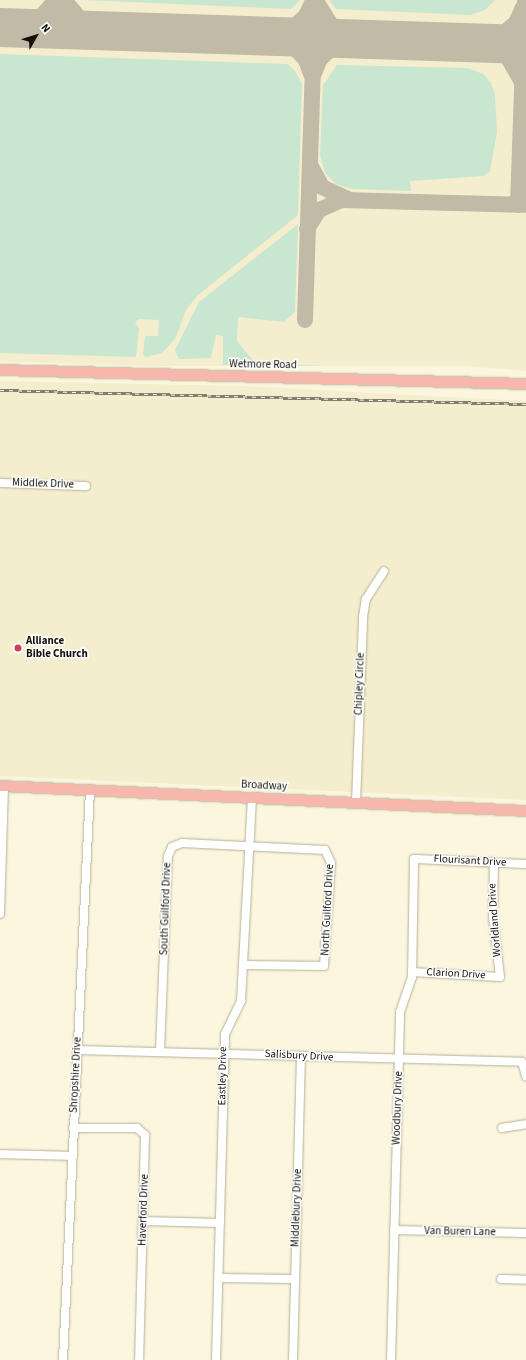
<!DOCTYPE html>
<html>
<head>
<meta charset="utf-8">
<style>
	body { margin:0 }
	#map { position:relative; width:526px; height:1360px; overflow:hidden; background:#fcf6de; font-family:"Source Sans 3",sans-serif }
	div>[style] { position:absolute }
	.built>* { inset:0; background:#f5eece }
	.green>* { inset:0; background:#c8e6d0 }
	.taxiway>* { height:16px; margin:-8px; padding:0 8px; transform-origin:8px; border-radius:8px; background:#c0baa6 }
	.runway>* { height:39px; margin:-19.5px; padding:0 19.5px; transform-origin:19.5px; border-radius:19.5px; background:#c0baa6 }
	.roads { filter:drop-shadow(0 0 1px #b5b099) drop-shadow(0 0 1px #b5b099) }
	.minor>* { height:8px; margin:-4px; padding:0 4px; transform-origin:4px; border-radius:4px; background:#fff }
	.major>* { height:10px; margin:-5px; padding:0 5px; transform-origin:5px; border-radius:5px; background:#f7b7ad }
	.rail>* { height:3px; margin-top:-1.5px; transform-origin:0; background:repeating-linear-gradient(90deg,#fff 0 4.5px,#837f6f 0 9px); box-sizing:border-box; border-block:1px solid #837f6f }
	.dots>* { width:11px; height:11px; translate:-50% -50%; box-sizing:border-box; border:2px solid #fff; border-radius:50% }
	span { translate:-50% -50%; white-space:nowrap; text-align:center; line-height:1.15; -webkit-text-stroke:3px #fff; paint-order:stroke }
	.street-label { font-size:11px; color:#131109 }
	.poi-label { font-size:11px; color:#131109; font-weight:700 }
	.left { translate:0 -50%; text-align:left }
	.north { position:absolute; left:16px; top:16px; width:40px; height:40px; -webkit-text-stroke:3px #fff; paint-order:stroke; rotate:51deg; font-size:11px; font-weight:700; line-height:16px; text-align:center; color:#131109 }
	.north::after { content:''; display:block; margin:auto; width:14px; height:18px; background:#131109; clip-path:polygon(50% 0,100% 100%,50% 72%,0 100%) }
</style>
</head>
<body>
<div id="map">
	<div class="built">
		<div style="clip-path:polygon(0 0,526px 0,526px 371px,464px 366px,159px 366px,0 361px)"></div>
		<div style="clip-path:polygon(0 381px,243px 386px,526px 401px,526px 800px,0 776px)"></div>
	</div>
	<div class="green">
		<div style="clip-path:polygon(83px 0,300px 0,291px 9px)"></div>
		<div style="clip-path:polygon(329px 0,495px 0,485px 10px,470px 15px,336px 9px)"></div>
		<div style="clip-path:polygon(0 54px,288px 64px,296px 72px,302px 84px,298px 215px,198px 295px,186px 310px,175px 339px,162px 353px,146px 357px,143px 354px,145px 336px,158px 336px,159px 320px,139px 319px,135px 323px,139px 328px,136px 357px,0 353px)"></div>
		<div style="clip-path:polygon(337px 65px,468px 68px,483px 74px,491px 83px,495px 95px,497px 132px,490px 171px,484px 176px,410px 181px,411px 191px,352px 189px,336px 184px,325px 173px,320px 155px,323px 85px)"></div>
		<div style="clip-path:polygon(298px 224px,295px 312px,284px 322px,238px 317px,237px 341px,255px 363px,326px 366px,223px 365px,223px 336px,216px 335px,211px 358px,179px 359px,175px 350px,199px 302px)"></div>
	</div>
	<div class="taxiway">
		<div style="left:64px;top:0;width:31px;rotate:50deg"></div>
		<div style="left:84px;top:24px;width:29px;rotate:14deg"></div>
		<div style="left:316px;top:1px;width:31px;rotate:58deg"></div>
		<div style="left:332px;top:27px;width:29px;rotate:20deg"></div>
		<div style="left:10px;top:28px;width:29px;rotate:-16deg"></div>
		<div style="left:38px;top:20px;width:27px;rotate:-48deg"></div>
		<div style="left:59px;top:29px;width:29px;rotate:-88deg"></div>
		<div style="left:267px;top:34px;width:28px;rotate:-15deg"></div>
		<div style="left:294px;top:27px;width:16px;rotate:-43deg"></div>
		<div style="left:306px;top:16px;width:17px;rotate:-65deg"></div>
		<div style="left:256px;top:35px;width:22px;rotate:10deg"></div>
		<div style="left:278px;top:39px;width:17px;rotate:25deg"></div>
		<div style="left:293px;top:46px;width:19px;rotate:47deg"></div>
		<div style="left:306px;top:60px;width:15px;rotate:70deg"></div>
		<div style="left:472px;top:42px;width:33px;rotate:-16deg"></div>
		<div style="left:504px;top:33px;width:16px;rotate:-40deg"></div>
		<div style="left:516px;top:23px;width:17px;rotate:-66deg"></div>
		<div style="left:478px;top:43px;width:32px;rotate:24deg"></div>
		<div style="left:507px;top:56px;width:28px;rotate:60deg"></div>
		<div style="left:314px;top:73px;width:15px;rotate:-67deg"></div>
		<div style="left:320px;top:59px;width:18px;rotate:-43deg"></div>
		<div style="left:333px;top:47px;width:30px;rotate:-15deg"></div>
		<div style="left:310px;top:165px;width:25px;rotate:61deg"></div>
		<div style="left:322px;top:187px;width:29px;rotate:25deg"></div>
		<div style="left:518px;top:205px;width:205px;rotate:-88deg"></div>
		<div style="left:307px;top:229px;width:22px;rotate:-58deg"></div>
		<div style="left:319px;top:210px;width:24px;rotate:-24deg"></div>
		<div style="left:341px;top:200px;width:185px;rotate:1.5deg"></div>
		<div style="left:305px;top:320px;width:320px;rotate:-88.2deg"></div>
	</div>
	<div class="runway">
		<div style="left:0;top:27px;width:526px;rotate:1.85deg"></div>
	</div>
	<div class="roads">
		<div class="minor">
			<div style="left:0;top:483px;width:86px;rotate:2deg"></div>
			<div style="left:356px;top:803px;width:186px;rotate:-87.8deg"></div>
			<div style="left:363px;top:617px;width:18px;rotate:-81deg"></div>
			<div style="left:366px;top:599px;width:33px;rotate:-57deg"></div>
			<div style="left:0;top:914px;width:128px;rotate:-88.2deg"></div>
			<div style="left:412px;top:972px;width:88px;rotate:3.3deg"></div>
			<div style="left:500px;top:977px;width:60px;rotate:-96.7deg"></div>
			<div style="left:493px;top:917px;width:55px;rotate:-89deg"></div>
			<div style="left:77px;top:1050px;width:445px;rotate:1.5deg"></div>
			<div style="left:522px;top:1062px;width:15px;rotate:74deg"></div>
			<div style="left:160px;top:1051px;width:195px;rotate:-87.7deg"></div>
			<div style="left:168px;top:856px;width:10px;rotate:-66deg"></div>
			<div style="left:172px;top:847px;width:11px;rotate:-22deg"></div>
			<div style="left:182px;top:843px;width:143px;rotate:2.8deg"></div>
			<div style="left:325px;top:850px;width:14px;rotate:65deg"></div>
			<div style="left:331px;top:863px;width:103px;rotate:93.9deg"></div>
			<div style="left:324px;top:966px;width:80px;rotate:-179.3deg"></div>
			<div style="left:73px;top:1128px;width:64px"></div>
			<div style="left:137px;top:1128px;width:11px;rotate:41deg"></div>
			<div style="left:145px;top:1135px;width:225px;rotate:91.5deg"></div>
			<div style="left:502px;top:1128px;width:24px;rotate:-9deg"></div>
			<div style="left:0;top:1154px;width:72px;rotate:1.6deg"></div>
			<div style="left:143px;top:1221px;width:77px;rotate:1.5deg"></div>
			<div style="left:394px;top:1230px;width:132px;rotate:1.3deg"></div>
			<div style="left:219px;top:1278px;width:76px;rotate:0.8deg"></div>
			<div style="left:501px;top:1279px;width:25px;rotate:2deg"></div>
			<div style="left:63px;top:1360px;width:571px;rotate:-87.29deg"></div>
			<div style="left:216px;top:1360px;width:326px;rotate:-88.4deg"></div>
			<div style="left:225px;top:1034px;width:37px;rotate:-64deg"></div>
			<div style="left:241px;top:1001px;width:204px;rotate:-86.9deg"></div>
			<div style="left:293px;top:1360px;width:303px;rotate:-88.5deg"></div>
			<div style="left:391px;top:1360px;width:348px;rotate:-88.5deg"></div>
			<div style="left:400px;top:1012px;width:37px;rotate:-71deg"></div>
			<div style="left:412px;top:977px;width:118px;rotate:-89deg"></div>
			<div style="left:414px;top:859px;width:112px;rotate:2.6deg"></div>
		</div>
		<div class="major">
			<div style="left:0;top:370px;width:526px;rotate:1.52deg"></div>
			<div style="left:0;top:786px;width:527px;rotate:2.72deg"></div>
		</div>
	</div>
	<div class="rail">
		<div style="left:0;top:390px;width:526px;rotate:1.52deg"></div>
	</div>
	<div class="dots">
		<div style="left:18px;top:648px;background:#cf3f55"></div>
	</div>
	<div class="street-label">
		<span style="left:263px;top:365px;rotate:1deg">Wetmore Road</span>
		<span style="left:43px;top:484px;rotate:2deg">Middlex Drive</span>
		<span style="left:360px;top:684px;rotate:-88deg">Chipley Circle</span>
		<span style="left:264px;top:786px;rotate:3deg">Broadway</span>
		<span style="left:470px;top:861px;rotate:3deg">Flourisant Drive</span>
		<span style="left:166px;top:909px;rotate:-88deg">South Guilford Drive</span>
		<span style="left:328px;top:910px;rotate:-87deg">North Guilford Drive</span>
		<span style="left:495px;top:920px;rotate:-94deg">Worldland Drive</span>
		<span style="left:456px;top:974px;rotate:3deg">Clarion Drive</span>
		<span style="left:299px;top:1056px;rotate:3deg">Salisbury Drive</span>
		<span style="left:76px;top:1075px;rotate:-87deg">Shropshire Drive</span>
		<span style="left:223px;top:1076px;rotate:-89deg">Eastley Drive</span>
		<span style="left:398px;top:1108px;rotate:-88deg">Woodbury Drive</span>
		<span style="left:297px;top:1208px;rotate:-88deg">Middlebury Drive</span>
		<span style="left:144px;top:1210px;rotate:-88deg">Haverford Drive</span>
		<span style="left:460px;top:1232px;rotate:1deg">Van Buren Lane</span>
	</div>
	<div class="poi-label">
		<span class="left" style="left:26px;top:648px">Alliance<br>Bible Church</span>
	</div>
	<div class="north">N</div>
</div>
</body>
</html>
